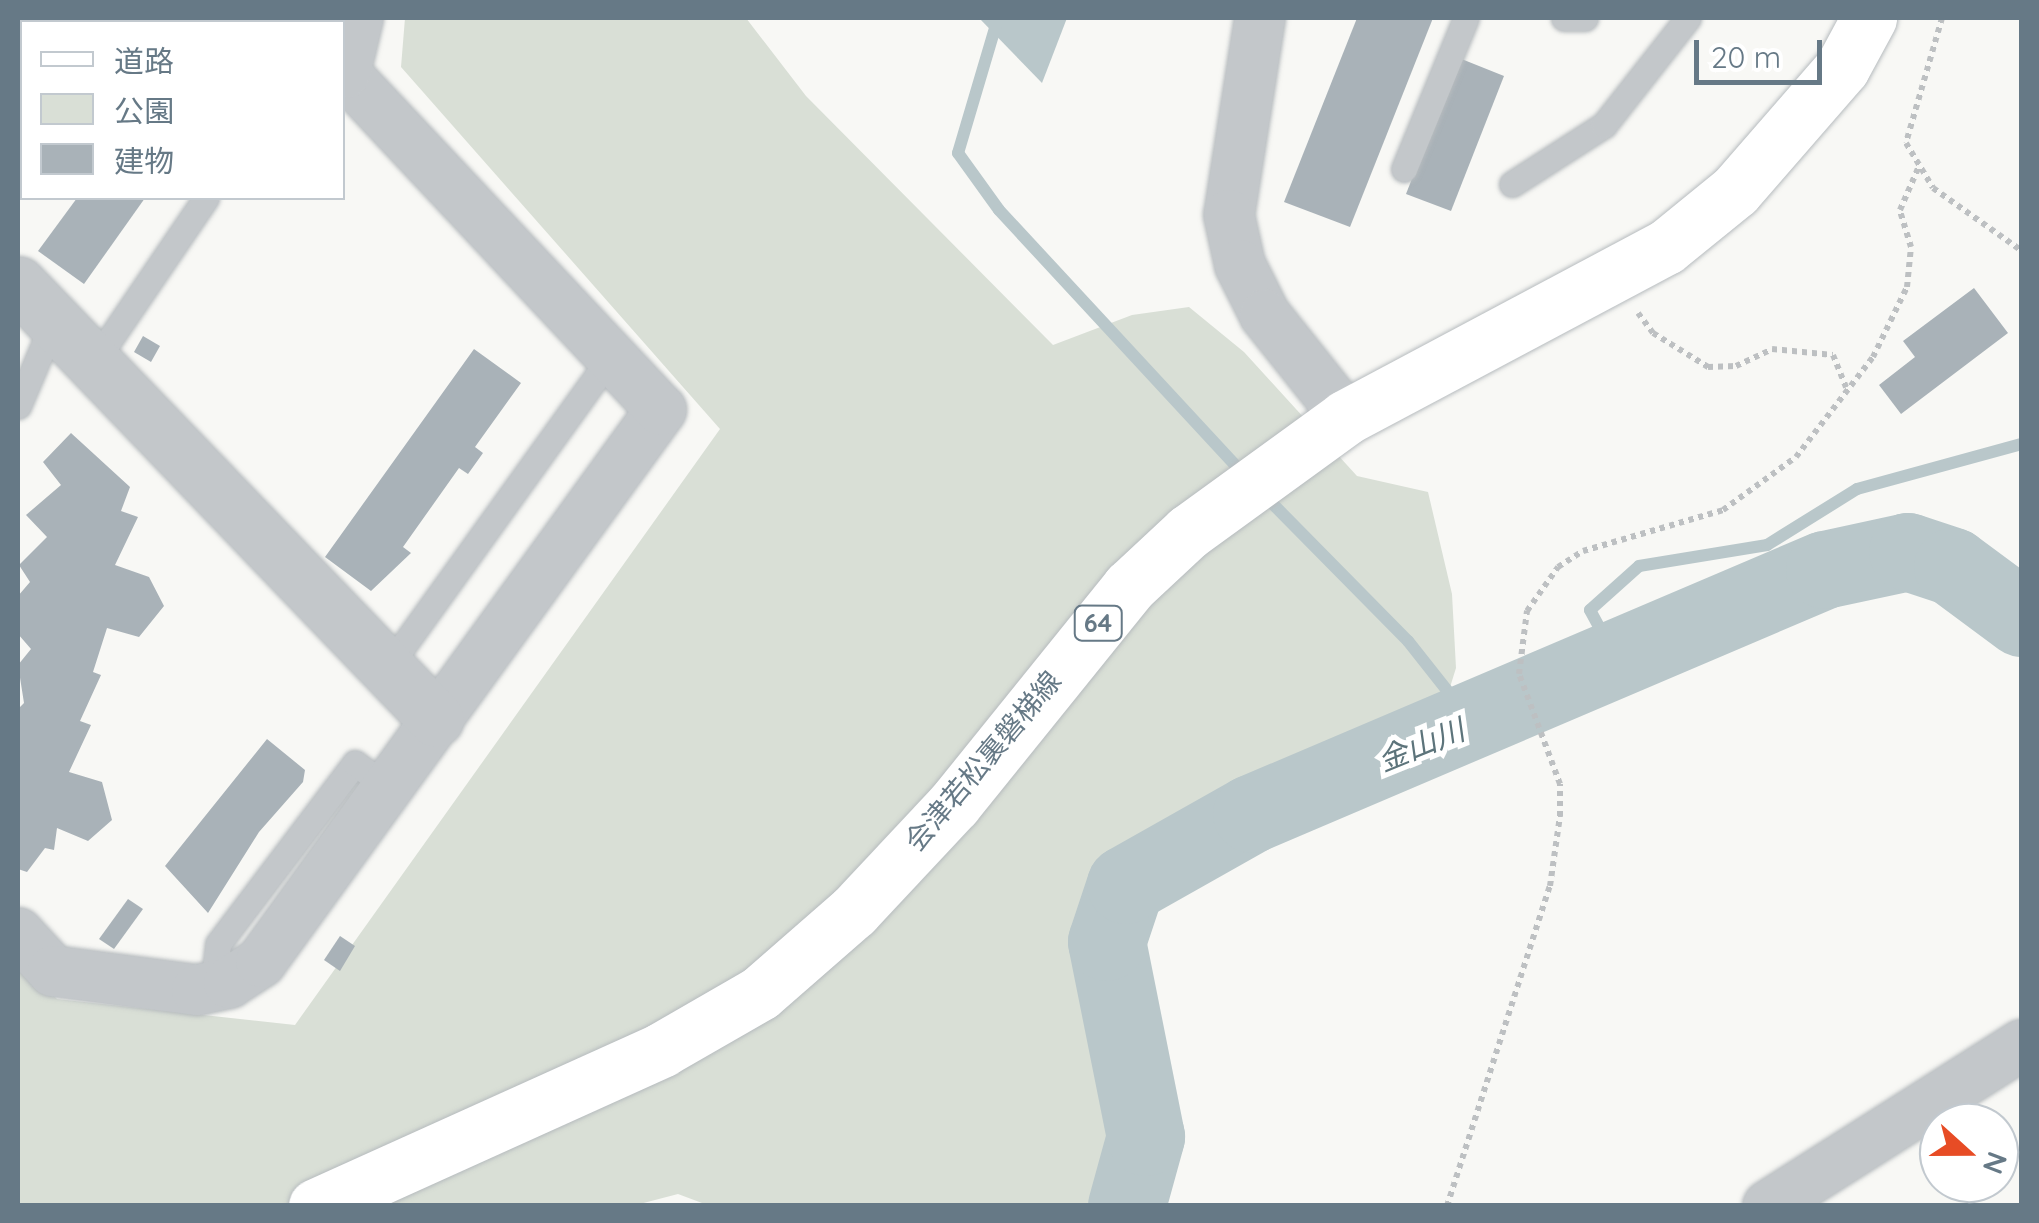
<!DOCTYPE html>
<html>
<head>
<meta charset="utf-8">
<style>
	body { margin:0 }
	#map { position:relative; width:2039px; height:1223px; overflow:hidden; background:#f8f8f5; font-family:Quicksand,"Noto Sans JP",sans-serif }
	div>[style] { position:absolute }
	.green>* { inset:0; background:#d9dfd6 }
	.water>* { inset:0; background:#b9c7ca }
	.stream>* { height:12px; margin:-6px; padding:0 6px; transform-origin:6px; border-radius:6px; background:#b9c7ca }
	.river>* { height:78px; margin:-39px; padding:0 39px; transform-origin:39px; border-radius:39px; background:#b9c7ca }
	.building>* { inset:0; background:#a9b2b8 }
	.path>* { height:6px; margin-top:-3px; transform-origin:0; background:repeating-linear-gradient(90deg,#bdc0c2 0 5px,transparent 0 10px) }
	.roads { filter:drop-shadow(0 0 2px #b6bbbe) drop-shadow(0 0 2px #b6bbbe) }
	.service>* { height:25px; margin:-12.5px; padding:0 12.5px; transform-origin:12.5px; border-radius:12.5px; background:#c3c7ca }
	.minor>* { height:50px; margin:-25px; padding:0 25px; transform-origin:25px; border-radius:25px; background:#c3c7ca }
	.tertiary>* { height:55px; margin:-27.5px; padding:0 27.5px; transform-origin:27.5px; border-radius:27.5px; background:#c3c7ca }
	.primary>* { height:55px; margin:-27.5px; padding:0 27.5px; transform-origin:27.5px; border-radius:27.5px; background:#fff }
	span { translate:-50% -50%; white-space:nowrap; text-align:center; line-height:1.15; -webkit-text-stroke:10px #fff; paint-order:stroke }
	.shield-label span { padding:2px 8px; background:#fff; border:2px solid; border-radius:8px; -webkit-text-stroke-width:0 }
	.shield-label { font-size:25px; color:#667986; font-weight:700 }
	.street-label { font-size:28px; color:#667986 }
	.water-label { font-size:30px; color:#5d747b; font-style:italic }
	.frame { position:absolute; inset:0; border:20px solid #667986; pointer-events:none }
	.legend { position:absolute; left:20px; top:20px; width:325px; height:180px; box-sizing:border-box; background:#fff; border:2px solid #c2c9cf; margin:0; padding:12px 18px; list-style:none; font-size:30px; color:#667986 }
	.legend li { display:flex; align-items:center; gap:20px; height:50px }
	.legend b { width:50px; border:2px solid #c2c9cf }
	.north { position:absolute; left:1919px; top:1103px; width:100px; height:100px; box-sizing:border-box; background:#fff; border:2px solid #c2c9cf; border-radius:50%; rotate:111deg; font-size:28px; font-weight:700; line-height:40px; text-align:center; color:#667986 }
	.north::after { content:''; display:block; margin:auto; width:35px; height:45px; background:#e74c25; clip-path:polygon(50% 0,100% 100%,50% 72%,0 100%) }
	.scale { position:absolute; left:1694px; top:40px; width:128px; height:45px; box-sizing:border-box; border:5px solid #667986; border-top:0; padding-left:12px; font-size:30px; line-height:35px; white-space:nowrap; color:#667986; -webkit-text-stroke:8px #fff; paint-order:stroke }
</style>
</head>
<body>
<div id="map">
	<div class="green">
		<div style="clip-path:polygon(405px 18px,746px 18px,806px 96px,1053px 345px,1132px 315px,1189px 307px,1244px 352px,1357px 476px,1428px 492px,1452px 594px,1456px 668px,1442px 713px,1378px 753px,1188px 827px,1106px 916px,1088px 988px,1123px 1086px,1112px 1198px,1105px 1205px,710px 1206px,678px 1194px,632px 1206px,18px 1205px,18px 960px,57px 999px,295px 1025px,720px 429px,401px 67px)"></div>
	</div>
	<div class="water">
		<div style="clip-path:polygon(979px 18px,1067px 18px,1042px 83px)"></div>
	</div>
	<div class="stream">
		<div style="left:998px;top:18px;width:141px;rotate:106.5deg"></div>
		<div style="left:958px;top:153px;width:70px;rotate:54.3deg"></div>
		<div style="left:999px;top:210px;width:361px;rotate:47.2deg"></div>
		<div style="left:1262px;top:493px;width:208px;rotate:45.4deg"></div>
		<div style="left:1408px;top:641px;width:103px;rotate:51.7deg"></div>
		<div style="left:1618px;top:662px;width:59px;rotate:-118.3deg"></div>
		<div style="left:1590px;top:610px;width:66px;rotate:-41.9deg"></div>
		<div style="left:1639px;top:566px;width:130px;rotate:-9.3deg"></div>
		<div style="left:1767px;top:545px;width:106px;rotate:-31.9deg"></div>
		<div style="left:1857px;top:489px;width:171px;rotate:-15.3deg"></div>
	</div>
	<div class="river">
		<div style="left:1127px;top:1206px;width:72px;rotate:-74.6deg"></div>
		<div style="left:1146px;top:1137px;width:199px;rotate:-101.3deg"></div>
		<div style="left:1107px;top:942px;width:60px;rotate:-71.6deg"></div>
		<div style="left:1126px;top:885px;width:145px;rotate:-29.4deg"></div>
		<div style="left:1252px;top:814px;width:623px;rotate:-23.07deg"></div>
		<div style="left:1825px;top:570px;width:85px;rotate:-12.2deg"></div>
		<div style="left:1908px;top:552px;width:47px;rotate:18.4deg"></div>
		<div style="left:1953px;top:567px;width:86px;rotate:36.5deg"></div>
	</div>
	<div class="building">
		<div style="clip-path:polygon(1357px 18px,1433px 18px,1350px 227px,1284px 202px)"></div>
		<div style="clip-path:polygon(1459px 58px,1504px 76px,1451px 211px,1406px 194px)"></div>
		<div style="clip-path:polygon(77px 198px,145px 198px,84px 284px,38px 251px)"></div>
		<div style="clip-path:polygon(1974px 288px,2008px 333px,1901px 414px,1879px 385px,1915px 357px,1903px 341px)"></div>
		<div style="clip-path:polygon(143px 336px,160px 346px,151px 362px,134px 352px)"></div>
		<div style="clip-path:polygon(474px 349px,521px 383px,475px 447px,483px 453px,468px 474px,459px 468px,403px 547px,411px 553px,371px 591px,325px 557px)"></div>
		<div style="clip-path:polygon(71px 433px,130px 487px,121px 511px,138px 517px,115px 565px,149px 577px,164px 606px,139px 637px,107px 628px,93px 672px,101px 675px,80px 721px,91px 725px,69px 772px,102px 782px,112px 820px,88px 841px,57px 828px,54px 850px,45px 848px,27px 872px,18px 869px,18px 709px,24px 703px,18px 665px,31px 649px,18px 634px,18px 596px,30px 582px,19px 565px,47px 537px,26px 515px,61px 485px,43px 462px)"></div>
		<div style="clip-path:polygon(267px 739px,305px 770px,303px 782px,259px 832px,208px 913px,165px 866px)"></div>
		<div style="clip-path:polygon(128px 899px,143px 909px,114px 949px,99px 939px)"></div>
		<div style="clip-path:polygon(340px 936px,355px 946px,340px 971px,324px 960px)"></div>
	</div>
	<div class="path">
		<div style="left:1942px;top:18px;width:130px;rotate:106.1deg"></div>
		<div style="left:1906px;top:143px;width:52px;rotate:59deg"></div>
		<div style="left:1933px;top:188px;width:109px;rotate:35.3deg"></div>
		<div style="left:1638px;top:313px;width:25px;rotate:53deg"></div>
		<div style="left:1653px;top:333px;width:65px;rotate:31.7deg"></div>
		<div style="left:1708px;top:367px;width:28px;rotate:-2deg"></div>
		<div style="left:1736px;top:366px;width:40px;rotate:-25deg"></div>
		<div style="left:1772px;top:349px;width:61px;rotate:5.6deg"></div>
		<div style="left:1833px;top:355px;width:35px;rotate:68deg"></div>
		<div style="left:1447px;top:1206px;width:336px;rotate:-72.2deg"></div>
		<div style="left:1550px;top:886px;width:71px;rotate:-81.9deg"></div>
		<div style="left:1560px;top:816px;width:32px;rotate:-90deg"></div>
		<div style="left:1560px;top:784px;width:117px;rotate:-110.4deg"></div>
		<div style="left:1519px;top:674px;width:64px;rotate:-82.8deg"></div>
		<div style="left:1527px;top:611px;width:54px;rotate:-54.8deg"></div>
		<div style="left:1558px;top:567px;width:30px;rotate:-33deg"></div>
		<div style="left:1583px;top:551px;width:146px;rotate:-16.3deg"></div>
		<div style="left:1723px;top:510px;width:90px;rotate:-36deg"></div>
		<div style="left:1796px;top:457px;width:126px;rotate:-52.4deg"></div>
		<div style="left:1873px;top:357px;width:78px;rotate:-64.1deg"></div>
		<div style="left:1907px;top:287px;width:40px;rotate:-84.3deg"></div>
		<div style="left:1911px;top:247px;width:39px;rotate:-107deg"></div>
		<div style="left:1900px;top:210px;width:48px;rotate:-66.6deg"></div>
	</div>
	<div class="roads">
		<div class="service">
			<div style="left:1564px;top:18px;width:21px"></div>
			<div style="left:1404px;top:169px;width:163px;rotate:-67.7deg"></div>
			<div style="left:1512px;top:184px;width:109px;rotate:-32.7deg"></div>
			<div style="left:1604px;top:125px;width:136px;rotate:-51.9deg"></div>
			<div style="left:93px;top:364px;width:201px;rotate:-55.8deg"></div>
			<div style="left:18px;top:406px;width:90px;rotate:-67.1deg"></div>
			<div style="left:388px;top:667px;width:382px;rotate:-54.3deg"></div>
			<div style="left:213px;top:986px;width:42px;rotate:-83.2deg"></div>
			<div style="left:218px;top:944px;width:227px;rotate:-52.9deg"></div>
			<div style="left:355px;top:763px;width:40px;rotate:37deg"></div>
		</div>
		<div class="minor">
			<div style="left:1260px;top:18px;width:199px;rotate:98.9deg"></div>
			<div style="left:1229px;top:215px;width:51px;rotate:77.6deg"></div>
			<div style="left:1240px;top:265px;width:56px;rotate:63.4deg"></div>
			<div style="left:1265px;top:315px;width:130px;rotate:51.5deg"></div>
			<div style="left:18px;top:933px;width:52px;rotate:47.4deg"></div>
			<div style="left:53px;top:971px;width:145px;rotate:7.5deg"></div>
			<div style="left:197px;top:990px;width:33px;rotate:-12deg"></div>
			<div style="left:229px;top:983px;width:38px;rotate:-33deg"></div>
			<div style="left:261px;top:962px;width:682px;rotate:-54.07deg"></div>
			<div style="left:661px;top:410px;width:462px;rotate:-133.2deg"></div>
			<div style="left:345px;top:73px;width:57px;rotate:-76.7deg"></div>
			<div style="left:1768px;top:1206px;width:301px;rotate:-32.4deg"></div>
		</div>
		<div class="tertiary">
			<div style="left:18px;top:284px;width:603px;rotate:46.14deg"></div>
		</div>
		<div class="primary">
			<div style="left:316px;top:1206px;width:379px;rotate:-24.3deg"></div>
			<div style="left:661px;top:1050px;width:114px;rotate:-29.9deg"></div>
			<div style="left:760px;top:993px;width:125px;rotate:-41.1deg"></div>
			<div style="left:854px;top:911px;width:146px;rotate:-46.9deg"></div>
			<div style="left:954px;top:804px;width:279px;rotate:-51.1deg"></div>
			<div style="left:1129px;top:587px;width:81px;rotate:-43deg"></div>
			<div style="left:1188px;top:532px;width:195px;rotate:-36deg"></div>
			<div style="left:1346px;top:417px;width:362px;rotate:-28deg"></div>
			<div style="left:1666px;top:247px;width:89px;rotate:-39.1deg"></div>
			<div style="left:1735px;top:191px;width:163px;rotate:-49deg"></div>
			<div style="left:1842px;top:68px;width:57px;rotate:-61.6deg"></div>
		</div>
	</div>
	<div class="shield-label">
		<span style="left:1098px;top:623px">64</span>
	</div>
	<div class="street-label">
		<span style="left:983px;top:761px;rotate:-50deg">会津若松裏磐梯線</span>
	</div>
	<div class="water-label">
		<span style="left:1421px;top:745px;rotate:-22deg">金山川</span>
	</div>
	<div class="frame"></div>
	<ul class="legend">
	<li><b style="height:12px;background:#fff"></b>道路</li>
	<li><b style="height:28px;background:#d9dfd6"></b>公園</li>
	<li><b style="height:28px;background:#a9b2b8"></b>建物</li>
	</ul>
	<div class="north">N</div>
	<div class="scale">20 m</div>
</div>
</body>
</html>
